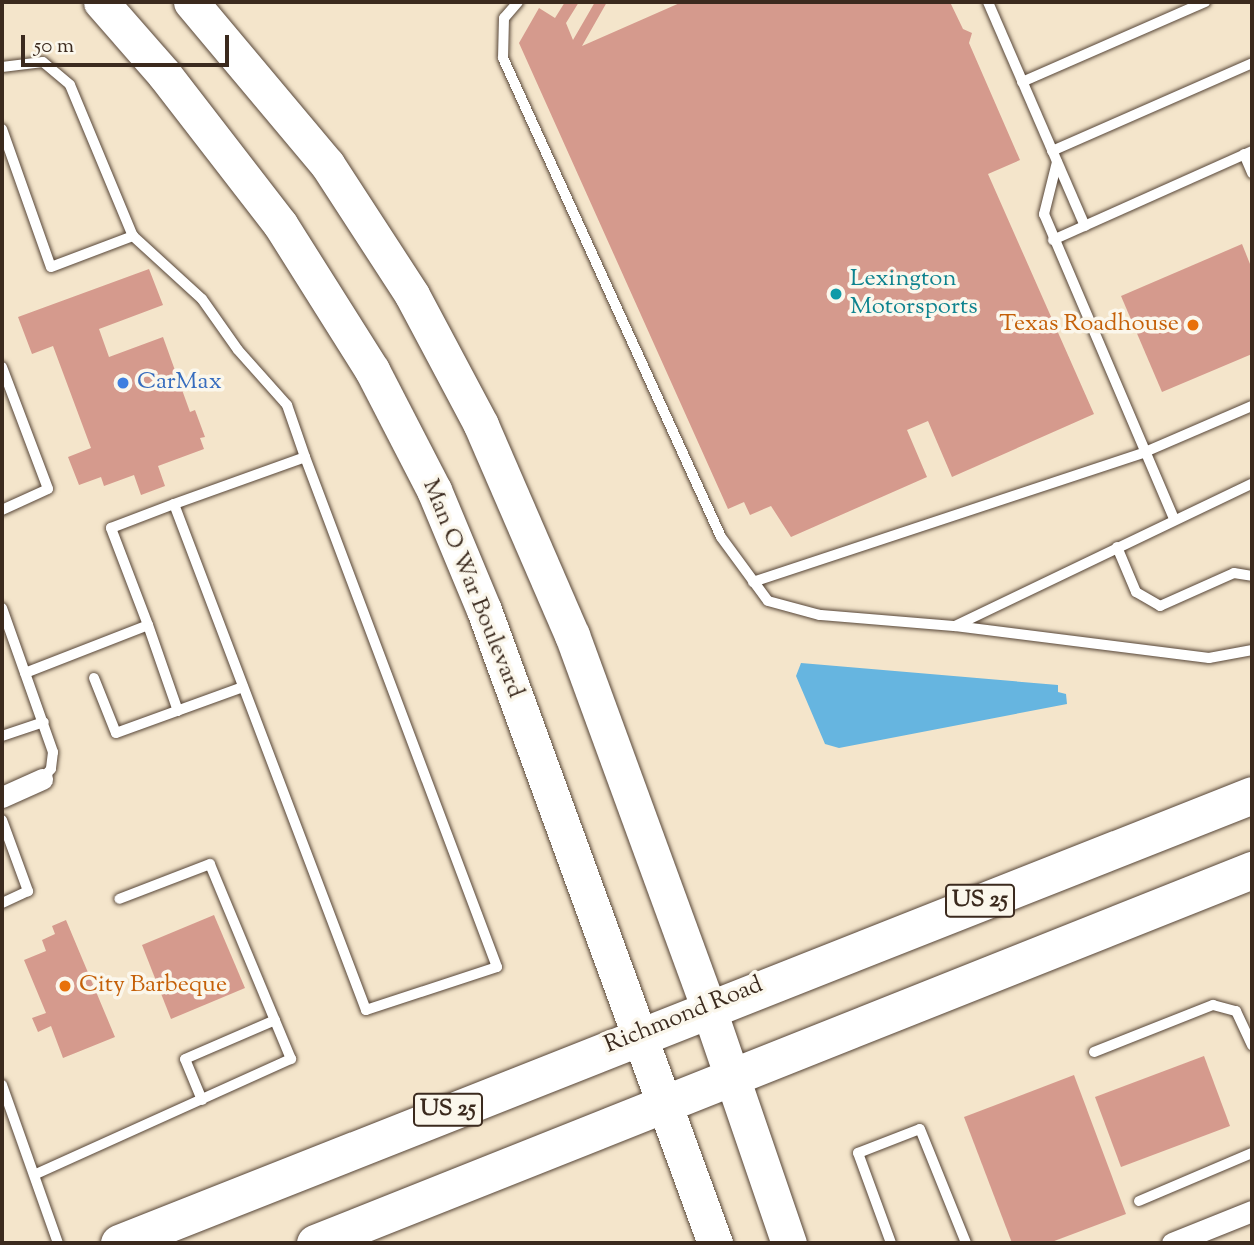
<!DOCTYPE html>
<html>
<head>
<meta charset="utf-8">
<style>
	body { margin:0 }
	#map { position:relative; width:1254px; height:1245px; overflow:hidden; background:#f4e5cb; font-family:"Sorts Mill Goudy",serif }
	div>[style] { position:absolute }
	.water>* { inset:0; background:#66b5e0 }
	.building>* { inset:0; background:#d59a8d }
	.roads { filter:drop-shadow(0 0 2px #574638) drop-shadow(0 0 2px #574638) }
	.service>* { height:10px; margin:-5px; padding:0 5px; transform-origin:5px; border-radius:5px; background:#fff }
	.minor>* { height:21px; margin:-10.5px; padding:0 10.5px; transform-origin:10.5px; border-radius:10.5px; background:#fff }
	.primary>* { height:35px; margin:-17.5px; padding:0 17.5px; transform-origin:17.5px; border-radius:17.5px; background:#fff }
	.trunk>* { height:37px; margin:-18.5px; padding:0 18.5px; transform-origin:18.5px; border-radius:18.5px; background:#fff }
	.dots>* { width:19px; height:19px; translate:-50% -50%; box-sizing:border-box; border:4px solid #fbf7ec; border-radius:50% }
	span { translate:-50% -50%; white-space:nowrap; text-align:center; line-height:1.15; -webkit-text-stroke:7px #fbf7ec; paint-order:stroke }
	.shield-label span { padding:2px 5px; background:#fbf7ec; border:2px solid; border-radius:5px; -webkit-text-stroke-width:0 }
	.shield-label { font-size:23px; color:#3b2a1e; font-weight:700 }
	.culture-label { font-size:24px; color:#0d838f }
	.left { translate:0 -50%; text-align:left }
	.food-label { font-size:24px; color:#c56008 }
	.right { translate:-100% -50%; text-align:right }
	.shop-label { font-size:24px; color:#366cbe }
	.street-label { font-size:24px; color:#3b2a1e }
	.frame { position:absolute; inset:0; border:4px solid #3b2a1e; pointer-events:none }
	.scale { position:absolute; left:21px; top:35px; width:208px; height:32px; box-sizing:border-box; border:4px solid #3b2a1e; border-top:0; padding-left:9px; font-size:21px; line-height:24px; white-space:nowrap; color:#3b2a1e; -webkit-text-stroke:5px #fbf7ec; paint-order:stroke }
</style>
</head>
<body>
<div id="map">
	<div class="water">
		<div style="clip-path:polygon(801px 663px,1058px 685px,1058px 692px,1066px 694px,1067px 704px,839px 748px,825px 744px,796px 676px)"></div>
	</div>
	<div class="building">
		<div style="clip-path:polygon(565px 2px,579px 2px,566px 23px,573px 40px,595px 2px,607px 2px,582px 46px,682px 2px,950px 2px,963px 29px,972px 33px,969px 43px,1020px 160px,988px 174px,1094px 414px,952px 477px,928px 421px,907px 430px,927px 477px,791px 537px,771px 506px,750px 515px,744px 502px,728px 509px,519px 43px,539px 8px,555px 18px)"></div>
		<div style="clip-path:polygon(1242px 244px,1252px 269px,1252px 354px,1162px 392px,1121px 296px)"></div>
		<div style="clip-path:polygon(149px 269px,163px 305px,99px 329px,109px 357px,163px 337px,190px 412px,195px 410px,205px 437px,200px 438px,204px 449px,158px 466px,165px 486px,141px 495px,134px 475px,104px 486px,101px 477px,79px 485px,68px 457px,91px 448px,53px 346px,32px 354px,18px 317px)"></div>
		<div style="clip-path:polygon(214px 915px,245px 988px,171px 1019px,142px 945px)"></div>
		<div style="clip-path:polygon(66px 920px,115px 1037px,63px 1058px,51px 1026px,38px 1032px,32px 1018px,46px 1013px,24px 960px,46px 951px,42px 940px,55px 934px,52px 926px)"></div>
		<div style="clip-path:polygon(1204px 1056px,1230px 1126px,1121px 1167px,1095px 1097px)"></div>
		<div style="clip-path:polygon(1074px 1075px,1126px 1214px,1049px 1243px,1012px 1243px,964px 1117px)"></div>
	</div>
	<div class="roads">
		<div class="service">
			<div style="left:518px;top:2px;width:21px;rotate:131deg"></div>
			<div style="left:504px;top:18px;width:40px;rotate:91.4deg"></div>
			<div style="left:503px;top:58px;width:526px;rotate:65.53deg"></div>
			<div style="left:721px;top:537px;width:79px;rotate:53.7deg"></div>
			<div style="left:768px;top:601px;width:54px;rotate:15.1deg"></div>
			<div style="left:820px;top:615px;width:135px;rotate:4.7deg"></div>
			<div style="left:955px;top:626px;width:329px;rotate:-25.6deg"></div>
			<div style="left:988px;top:2px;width:244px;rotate:66.6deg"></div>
			<div style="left:2px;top:67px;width:41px;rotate:-7deg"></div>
			<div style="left:43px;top:62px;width:35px;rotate:40deg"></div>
			<div style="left:70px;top:85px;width:164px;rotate:67.4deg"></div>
			<div style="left:1022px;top:82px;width:200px;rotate:-23.6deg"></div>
			<div style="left:2px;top:129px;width:146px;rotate:70.5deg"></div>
			<div style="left:51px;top:267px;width:88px;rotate:-20.7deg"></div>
			<div style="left:133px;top:236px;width:93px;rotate:42.4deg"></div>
			<div style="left:202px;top:299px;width:62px;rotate:54.8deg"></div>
			<div style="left:238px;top:350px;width:74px;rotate:48.3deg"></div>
			<div style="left:287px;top:405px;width:55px;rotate:70.9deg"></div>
			<div style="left:1052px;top:151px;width:219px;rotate:-23.7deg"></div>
			<div style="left:1244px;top:154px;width:21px;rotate:67deg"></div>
			<div style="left:1057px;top:162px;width:54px;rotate:104deg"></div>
			<div style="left:1044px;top:214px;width:332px;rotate:66.9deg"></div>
			<div style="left:1053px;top:240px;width:218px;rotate:-24.1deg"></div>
			<div style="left:2px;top:367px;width:130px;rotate:69.3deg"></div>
			<div style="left:48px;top:489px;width:51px;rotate:155.5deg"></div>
			<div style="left:1117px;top:547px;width:49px;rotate:67.1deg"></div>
			<div style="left:1136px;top:592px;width:28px;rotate:30deg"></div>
			<div style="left:1160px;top:606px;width:81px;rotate:-24deg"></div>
			<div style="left:1234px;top:573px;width:18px;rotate:9deg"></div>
			<div style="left:753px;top:582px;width:413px;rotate:-18.3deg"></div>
			<div style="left:1145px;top:452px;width:116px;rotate:-23.3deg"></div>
			<div style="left:2px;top:608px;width:153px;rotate:70.5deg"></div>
			<div style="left:53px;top:752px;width:17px;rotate:97deg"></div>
			<div style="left:51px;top:769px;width:13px;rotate:132deg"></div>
			<div style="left:148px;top:625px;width:91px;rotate:70.8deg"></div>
			<div style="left:955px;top:626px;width:256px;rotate:7.2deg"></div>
			<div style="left:1209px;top:658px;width:44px;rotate:-10.5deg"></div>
			<div style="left:25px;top:673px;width:132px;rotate:-21.3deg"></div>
			<div style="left:148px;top:625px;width:104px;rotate:-110.9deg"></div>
			<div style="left:111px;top:528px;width:67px;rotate:-20.9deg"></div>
			<div style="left:174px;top:504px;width:139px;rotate:-19.7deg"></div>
			<div style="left:305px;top:457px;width:545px;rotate:69.37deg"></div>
			<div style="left:497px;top:967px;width:138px;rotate:161.8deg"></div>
			<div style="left:366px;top:1010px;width:541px;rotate:-110.78deg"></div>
			<div style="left:94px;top:678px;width:59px;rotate:68.2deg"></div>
			<div style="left:116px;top:733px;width:135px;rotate:-19.9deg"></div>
			<div style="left:2px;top:736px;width:44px;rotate:-18.4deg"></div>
			<div style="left:2px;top:820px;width:76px;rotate:69.9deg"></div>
			<div style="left:28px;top:891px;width:29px;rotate:155deg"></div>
			<div style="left:1094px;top:1052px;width:128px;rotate:-21.6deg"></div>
			<div style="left:1213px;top:1005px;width:24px;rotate:15deg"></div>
			<div style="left:1236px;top:1011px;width:38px;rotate:65deg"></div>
			<div style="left:2px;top:1085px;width:168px;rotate:70.5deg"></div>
			<div style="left:202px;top:1100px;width:44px;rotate:-112.5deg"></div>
			<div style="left:185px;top:1059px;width:98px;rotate:-23.4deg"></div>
			<div style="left:36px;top:1174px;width:280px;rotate:-24.3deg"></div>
			<div style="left:291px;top:1059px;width:211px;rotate:-112.6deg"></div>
			<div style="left:210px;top:864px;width:97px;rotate:159deg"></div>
			<div style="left:1139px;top:1201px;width:123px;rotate:-23deg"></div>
			<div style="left:891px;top:1243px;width:96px;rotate:-110.1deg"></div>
			<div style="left:858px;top:1153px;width:66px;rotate:-21.2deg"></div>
			<div style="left:920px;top:1129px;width:123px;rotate:68deg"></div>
		</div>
		<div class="minor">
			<div style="left:2px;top:797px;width:44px;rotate:-24.2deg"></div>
			<div style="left:1172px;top:1243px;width:86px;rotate:-21.8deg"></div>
		</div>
		<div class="primary">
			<div style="left:101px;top:2px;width:96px;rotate:48.8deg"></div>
			<div style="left:164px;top:74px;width:190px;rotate:52.3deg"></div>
			<div style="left:280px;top:224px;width:173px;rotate:57.8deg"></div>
			<div style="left:372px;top:370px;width:135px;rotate:62.7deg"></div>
			<div style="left:434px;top:490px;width:130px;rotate:67.4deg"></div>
			<div style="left:484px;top:610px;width:674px;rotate:69.95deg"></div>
			<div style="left:191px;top:2px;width:212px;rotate:50deg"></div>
			<div style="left:327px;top:164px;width:156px;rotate:57deg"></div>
			<div style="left:412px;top:295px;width:147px;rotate:62deg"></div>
			<div style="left:481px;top:425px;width:229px;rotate:66.6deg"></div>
			<div style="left:572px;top:635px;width:396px;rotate:69.9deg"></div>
			<div style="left:708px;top:1007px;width:250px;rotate:71.1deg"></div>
		</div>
		<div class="trunk">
			<div style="left:119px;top:1243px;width:1218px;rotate:-21.57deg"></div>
			<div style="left:315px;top:1243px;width:1009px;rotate:-21.71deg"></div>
		</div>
	</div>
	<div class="dots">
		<div style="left:836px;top:294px;background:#0f9aa8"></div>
		<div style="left:1193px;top:325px;background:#e8710a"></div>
		<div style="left:123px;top:383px;background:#3f7fe0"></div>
		<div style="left:65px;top:986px;background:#e8710a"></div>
	</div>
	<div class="shield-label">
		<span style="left:980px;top:901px">US 25</span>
		<span style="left:448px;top:1110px">US 25</span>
	</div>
	<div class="culture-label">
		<span class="left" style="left:850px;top:294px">Lexington<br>Motorsports</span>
	</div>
	<div class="food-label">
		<span class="right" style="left:1179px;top:325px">Texas Roadhouse</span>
		<span class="left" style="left:79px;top:986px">City Barbeque</span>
	</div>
	<div class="shop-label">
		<span class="left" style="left:137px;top:383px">CarMax</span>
	</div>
	<div class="street-label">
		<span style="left:472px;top:589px;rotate:68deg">Man O War Boulevard</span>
		<span style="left:684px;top:1016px;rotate:-22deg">Richmond Road</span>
	</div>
	<div class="frame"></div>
	<div class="scale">50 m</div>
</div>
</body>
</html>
